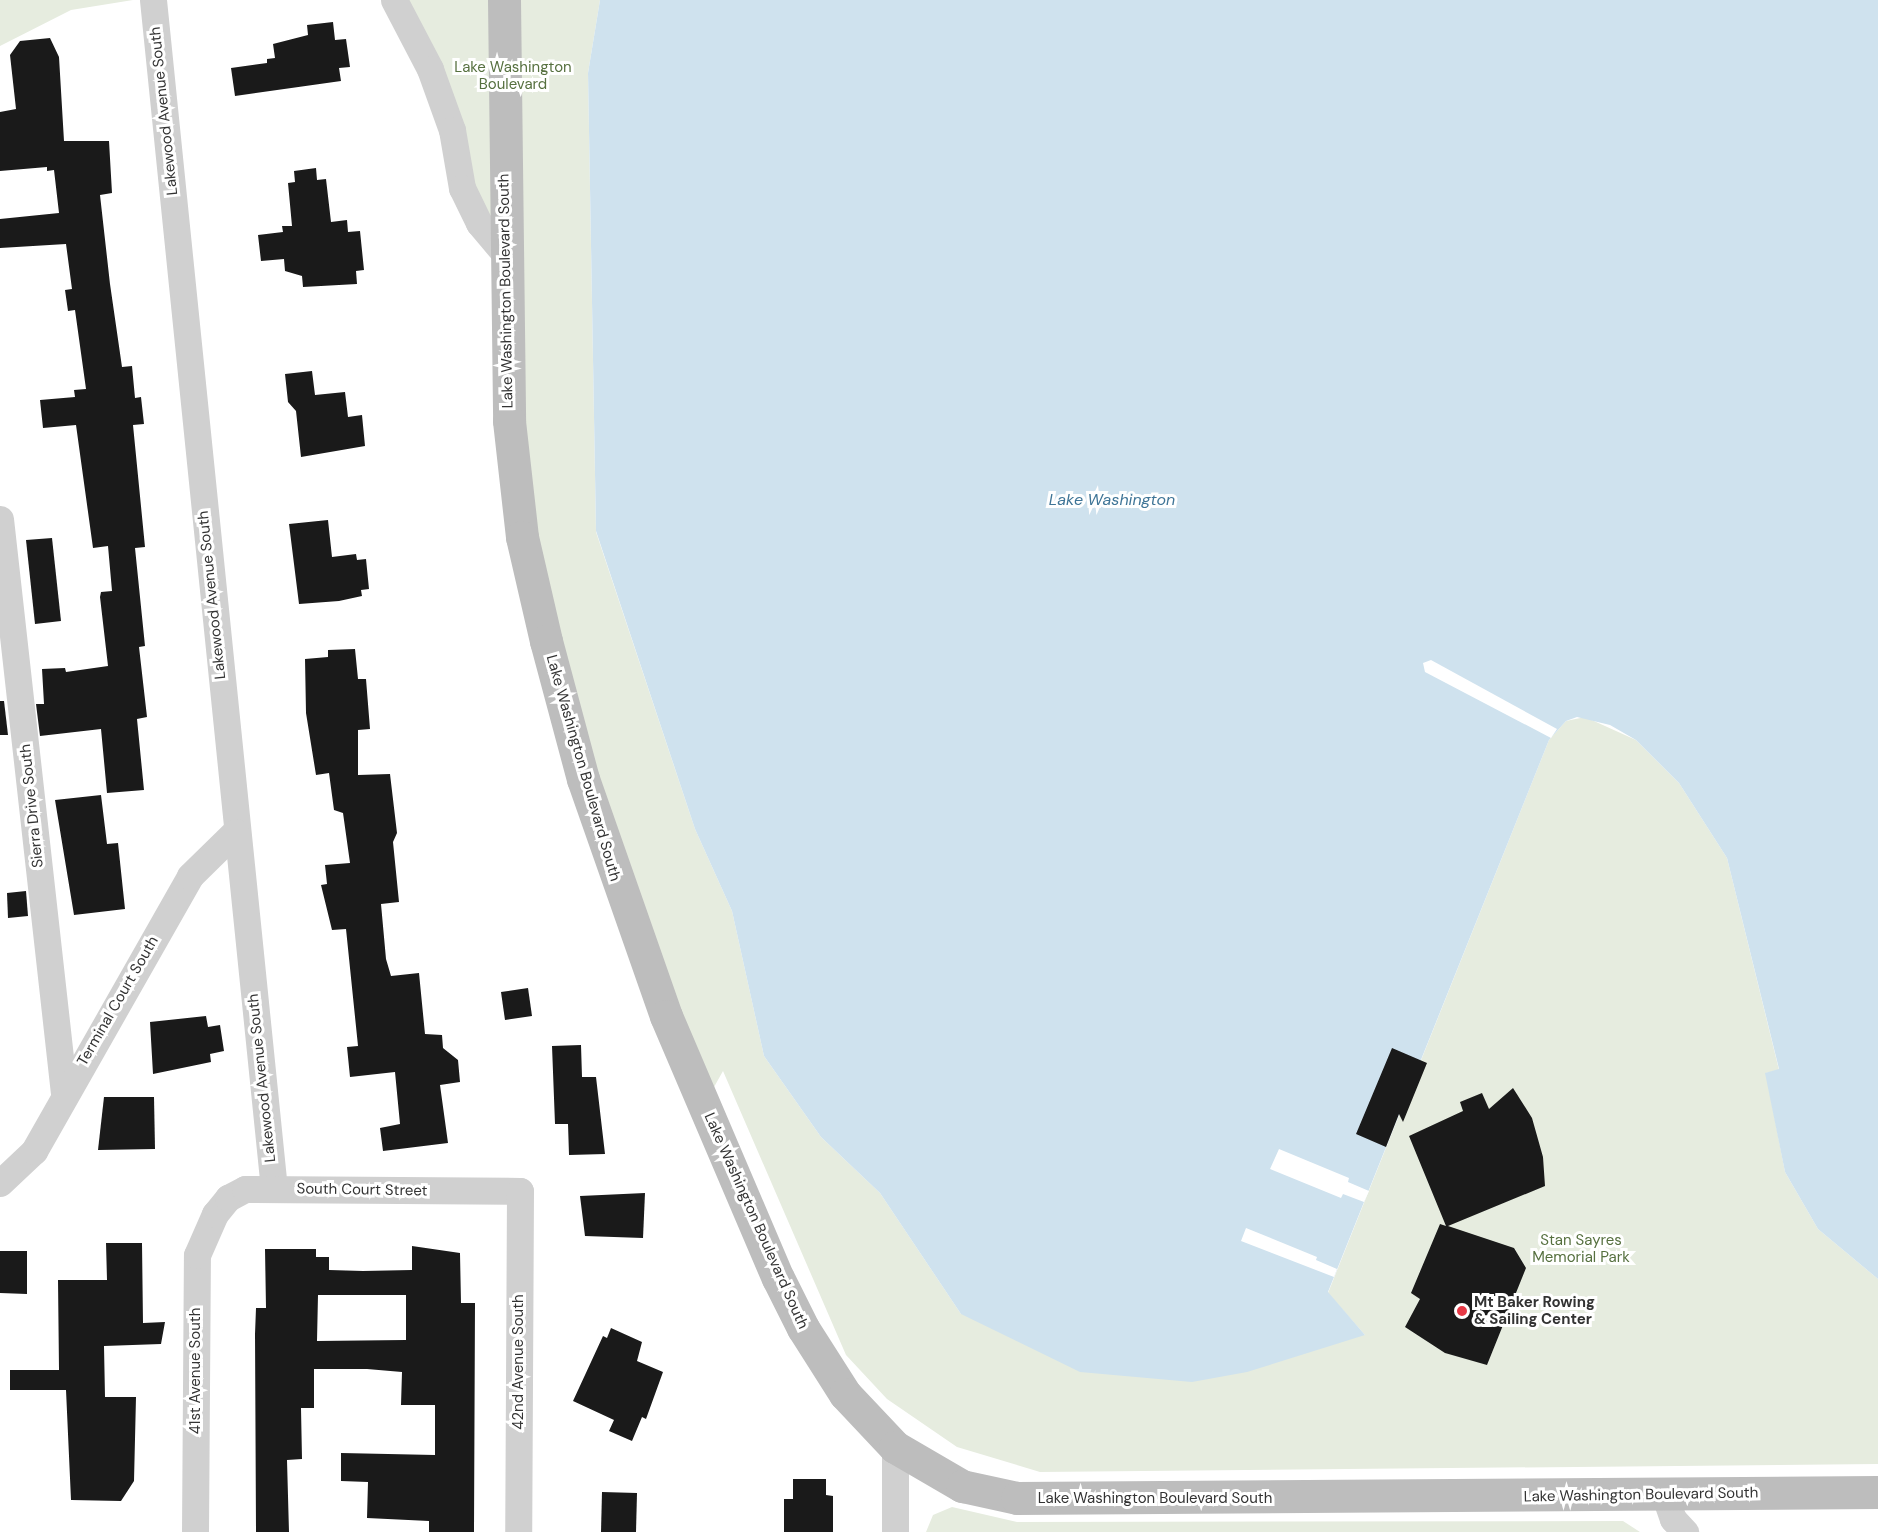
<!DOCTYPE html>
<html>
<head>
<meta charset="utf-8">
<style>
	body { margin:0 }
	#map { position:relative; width:1878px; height:1532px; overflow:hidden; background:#fff; font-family:"DM Sans",sans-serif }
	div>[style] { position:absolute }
	.green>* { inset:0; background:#e6ecdf }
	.water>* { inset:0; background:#cfe2ee }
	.pier>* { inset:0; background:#fff }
	.building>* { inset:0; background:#1a1a1a }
	.minor>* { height:27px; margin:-13.5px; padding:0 13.5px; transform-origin:13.5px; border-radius:13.5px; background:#d0d0d0 }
	.secondary>* { height:33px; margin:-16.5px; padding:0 16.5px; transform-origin:16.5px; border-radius:16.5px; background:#bdbdbd }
	.dots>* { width:16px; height:16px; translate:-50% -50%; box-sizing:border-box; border:3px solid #fff; border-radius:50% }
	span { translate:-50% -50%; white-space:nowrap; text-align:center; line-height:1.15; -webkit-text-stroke:6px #fff; paint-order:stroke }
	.park-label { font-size:15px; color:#56703f }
	.street-label { font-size:15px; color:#333 }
	.poi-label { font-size:15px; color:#333; font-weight:700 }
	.left { translate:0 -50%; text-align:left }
	.water-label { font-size:16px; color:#3f7597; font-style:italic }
</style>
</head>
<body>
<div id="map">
	<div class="green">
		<div style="clip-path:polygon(0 0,133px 0,71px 10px,0 46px)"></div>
		<div style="clip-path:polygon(394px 0,600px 0,588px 73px,596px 532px,695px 829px,732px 911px,764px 1056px,821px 1137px,880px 1193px,961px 1314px,1365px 1335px,1328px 1293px,1549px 740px,1566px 721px,1585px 717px,1636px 740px,1679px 783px,1727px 858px,1779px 1070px,1766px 1073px,1785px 1172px,1818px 1229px,1878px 1279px,1878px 1464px,1040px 1472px,957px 1447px,887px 1399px,846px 1355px,723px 1071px,704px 1105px,546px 641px,504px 254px)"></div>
		<div style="clip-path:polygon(952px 1507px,1017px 1522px,1623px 1521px,1640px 1532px,926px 1532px,933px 1515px)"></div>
	</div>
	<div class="water">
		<div style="clip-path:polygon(600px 0,1878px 0,1878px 1279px,1818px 1229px,1785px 1172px,1765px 1073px,1779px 1069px,1727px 858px,1679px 783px,1636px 740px,1610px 725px,1577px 717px,1566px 721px,1549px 740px,1328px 1292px,1365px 1335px,1247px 1372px,1192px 1382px,1080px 1372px,961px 1314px,880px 1193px,821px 1137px,764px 1056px,732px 911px,695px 829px,596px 531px,588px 73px)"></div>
	</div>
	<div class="pier">
		<div style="clip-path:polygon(1431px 660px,1557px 729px,1551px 738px,1425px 672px,1423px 663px)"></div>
		<div style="clip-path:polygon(1279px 1149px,1349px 1178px,1348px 1182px,1369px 1191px,1364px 1202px,1343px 1194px,1341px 1198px,1270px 1169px)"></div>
		<div style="clip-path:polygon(1246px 1228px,1317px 1257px,1316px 1260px,1337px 1269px,1334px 1277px,1241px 1241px)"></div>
	</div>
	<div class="building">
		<div style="clip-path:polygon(333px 22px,335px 40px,346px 39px,350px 67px,339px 68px,341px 81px,235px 96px,231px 68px,267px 63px,267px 59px,275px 58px,273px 44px,308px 35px,307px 25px)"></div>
		<div style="clip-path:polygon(50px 38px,59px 57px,64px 141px,109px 141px,112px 193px,100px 195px,110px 284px,122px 367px,132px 366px,135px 398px,141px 397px,144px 424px,133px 425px,145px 547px,135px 548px,145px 646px,139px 647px,147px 717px,137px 719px,144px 790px,107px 793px,101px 729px,40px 736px,36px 704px,44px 704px,42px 669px,65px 668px,66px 672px,108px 666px,100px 597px,101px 592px,112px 591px,108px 546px,93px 548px,76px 425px,43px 428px,40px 400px,75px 397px,74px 390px,86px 389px,75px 310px,68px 311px,65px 290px,72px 289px,66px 244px,0 248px,0 219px,59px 213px,54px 170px,47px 171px,47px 167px,0 171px,0 112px,16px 109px,10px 55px,20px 41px)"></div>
		<div style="clip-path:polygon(316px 168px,317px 180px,326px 179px,331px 222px,347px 220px,348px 232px,360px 231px,364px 270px,356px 271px,357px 284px,303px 287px,302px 276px,285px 271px,284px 259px,261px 261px,258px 235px,283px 232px,282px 226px,292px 226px,288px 183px,295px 182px,294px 171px)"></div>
		<div style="clip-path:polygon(312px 371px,315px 395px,345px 392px,348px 417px,362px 415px,365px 446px,301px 457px,296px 411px,288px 402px,285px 374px)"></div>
		<div style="clip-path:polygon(328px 520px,332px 557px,356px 554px,357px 560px,366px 559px,369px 589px,361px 590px,362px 596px,339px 601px,299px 604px,289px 524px)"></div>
		<div style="clip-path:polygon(52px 538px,61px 621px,35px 624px,26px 540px)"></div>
		<div style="clip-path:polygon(355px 649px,358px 679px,366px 679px,370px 729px,358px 730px,358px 775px,390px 774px,397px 833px,393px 842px,399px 902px,381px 904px,386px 959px,391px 976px,419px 973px,425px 1034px,442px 1035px,443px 1048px,458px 1060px,460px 1082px,440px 1085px,448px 1143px,383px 1151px,380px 1128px,400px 1124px,395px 1072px,350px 1077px,347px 1047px,358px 1046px,346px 929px,332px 930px,321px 885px,327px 884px,325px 865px,350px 863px,343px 813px,334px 810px,329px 773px,316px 775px,306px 713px,305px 659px,328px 657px,328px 650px)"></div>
		<div style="clip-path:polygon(0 701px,4px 701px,8px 735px,0 735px)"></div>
		<div style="clip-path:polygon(101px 795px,107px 844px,118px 843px,125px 909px,74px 915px,55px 800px)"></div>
		<div style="clip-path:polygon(26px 891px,28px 916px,8px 918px,7px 893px)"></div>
		<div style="clip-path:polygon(528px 988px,532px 1016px,505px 1020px,501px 992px)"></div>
		<div style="clip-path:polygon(206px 1016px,208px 1027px,220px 1025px,224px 1051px,210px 1054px,211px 1062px,153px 1074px,150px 1022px)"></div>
		<div style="clip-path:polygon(581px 1045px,582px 1077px,596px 1077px,605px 1154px,569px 1155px,568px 1124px,555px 1124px,552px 1046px)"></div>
		<div style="clip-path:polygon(1392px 1048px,1427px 1063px,1403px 1122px,1399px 1114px,1386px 1147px,1356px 1134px)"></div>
		<div style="clip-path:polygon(1513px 1088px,1532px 1118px,1543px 1157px,1545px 1186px,1448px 1226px,1514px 1248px,1526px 1268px,1487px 1365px,1445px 1353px,1405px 1327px,1420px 1299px,1411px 1293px,1440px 1224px,1446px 1226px,1409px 1136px,1463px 1111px,1460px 1102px,1482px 1093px,1489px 1109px)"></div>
		<div style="clip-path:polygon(104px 1097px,154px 1097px,155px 1149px,98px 1150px)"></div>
		<div style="clip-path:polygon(645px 1193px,643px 1238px,585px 1236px,580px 1196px)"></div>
		<div style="clip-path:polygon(106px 1243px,142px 1243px,143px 1323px,165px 1322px,161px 1344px,104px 1346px,105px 1397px,136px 1397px,134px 1481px,121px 1501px,71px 1500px,66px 1390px,10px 1390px,10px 1370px,59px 1370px,58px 1280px,107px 1280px)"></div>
		<div style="clip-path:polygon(evenodd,412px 1246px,460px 1253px,461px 1303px,475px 1303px,474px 1532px,429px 1532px,429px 1521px,367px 1518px,368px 1482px,341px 1481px,341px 1453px,435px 1455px,435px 1405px,401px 1405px,402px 1372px,367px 1369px,314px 1369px,314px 1408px,301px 1408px,302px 1459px,287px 1460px,289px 1532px,256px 1532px,255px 1334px,256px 1308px,266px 1308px,265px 1249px,316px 1249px,316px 1257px,329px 1257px,329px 1270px,363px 1271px,412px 1270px,412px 1246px,318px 1295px,406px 1295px,406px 1340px,317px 1341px,318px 1295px)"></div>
		<div style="clip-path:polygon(0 1251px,27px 1251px,27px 1294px,0 1293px)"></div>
		<div style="clip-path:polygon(611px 1328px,642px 1342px,637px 1361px,663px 1372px,646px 1419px,642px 1417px,632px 1441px,609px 1431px,614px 1420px,573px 1401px,603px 1336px,607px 1338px)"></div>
		<div style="clip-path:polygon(793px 1479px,826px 1479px,826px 1495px,833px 1496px,833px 1532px,784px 1532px,784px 1499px,793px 1499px)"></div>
		<div style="clip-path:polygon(602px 1492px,637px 1493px,636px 1532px,601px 1532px)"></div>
	</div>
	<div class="minor">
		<div style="left:153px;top:0;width:1195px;rotate:84.19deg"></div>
		<div style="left:394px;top:0;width:78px;rotate:62.4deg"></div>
		<div style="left:430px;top:69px;width:65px;rotate:70.2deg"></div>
		<div style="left:452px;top:130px;width:59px;rotate:80.2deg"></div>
		<div style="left:462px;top:188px;width:39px;rotate:64deg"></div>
		<div style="left:479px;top:223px;width:39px;rotate:50deg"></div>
		<div style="left:0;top:519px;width:578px;rotate:83.64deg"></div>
		<div style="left:0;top:1183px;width:47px;rotate:-43.3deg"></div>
		<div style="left:34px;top:1151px;width:316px;rotate:-60.4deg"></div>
		<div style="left:190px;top:876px;width:63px;rotate:-44.4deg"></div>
		<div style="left:895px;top:1447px;width:85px;rotate:90deg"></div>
		<div style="left:1665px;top:1496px;width:24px;rotate:71deg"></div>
		<div style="left:1673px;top:1519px;width:18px;rotate:47deg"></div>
		<div style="left:195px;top:1532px;width:277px;rotate:-89.6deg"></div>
		<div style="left:197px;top:1255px;width:45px;rotate:-66.3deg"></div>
		<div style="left:215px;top:1214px;width:21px;rotate:-51deg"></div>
		<div style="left:228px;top:1198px;width:19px;rotate:-28deg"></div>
		<div style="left:245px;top:1189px;width:275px;rotate:0.4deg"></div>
		<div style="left:520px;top:1191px;width:341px;rotate:90.3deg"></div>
	</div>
	<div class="secondary">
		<div style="left:504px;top:0;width:421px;rotate:89.3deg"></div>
		<div style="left:509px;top:421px;width:117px;rotate:83.6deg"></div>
		<div style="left:522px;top:537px;width:107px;rotate:77deg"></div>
		<div style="left:546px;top:641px;width:143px;rotate:75deg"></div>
		<div style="left:583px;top:779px;width:251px;rotate:70.7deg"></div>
		<div style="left:666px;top:1016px;width:285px;rotate:66.9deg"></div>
		<div style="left:778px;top:1278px;width:56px;rotate:63.4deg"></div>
		<div style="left:803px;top:1328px;width:78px;rotate:57.5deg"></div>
		<div style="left:845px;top:1394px;width:73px;rotate:46.7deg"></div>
		<div style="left:895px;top:1447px;width:78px;rotate:30.2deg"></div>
		<div style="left:962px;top:1486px;width:56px;rotate:12.3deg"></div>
		<div style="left:1017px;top:1498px;width:861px;rotate:-0.4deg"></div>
	</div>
	<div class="dots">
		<div style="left:1462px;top:1311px;background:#e63946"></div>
	</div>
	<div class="park-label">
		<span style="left:513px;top:76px">Lake Washington<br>Boulevard</span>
		<span style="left:1581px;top:1249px">Stan Sayres<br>Memorial Park</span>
	</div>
	<div class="street-label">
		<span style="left:164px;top:111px;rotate:-96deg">Lakewood Avenue South</span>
		<span style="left:506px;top:291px;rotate:-91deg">Lake Washington Boulevard South</span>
		<span style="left:212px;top:595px;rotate:-96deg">Lakewood Avenue South</span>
		<span style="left:583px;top:768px;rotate:74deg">Lake Washington Boulevard South</span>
		<span style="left:32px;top:806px;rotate:-96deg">Sierra Drive South</span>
		<span style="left:118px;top:1001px;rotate:-60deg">Terminal Court South</span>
		<span style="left:262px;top:1078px;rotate:-96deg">Lakewood Avenue South</span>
		<span style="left:362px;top:1190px;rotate:1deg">South Court Street</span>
		<span style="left:756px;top:1221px;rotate:66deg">Lake Washington Boulevard South</span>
		<span style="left:519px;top:1362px;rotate:-90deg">42nd Avenue South</span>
		<span style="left:196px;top:1371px;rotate:-90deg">41st Avenue South</span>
		<span style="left:1641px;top:1495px;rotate:-1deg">Lake Washington Boulevard South</span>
		<span style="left:1155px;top:1499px">Lake Washington Boulevard South</span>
	</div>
	<div class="poi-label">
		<span class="left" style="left:1474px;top:1311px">Mt Baker Rowing<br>&amp; Sailing Center</span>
	</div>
	<div class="water-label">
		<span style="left:1112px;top:500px">Lake Washington</span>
	</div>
</div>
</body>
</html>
